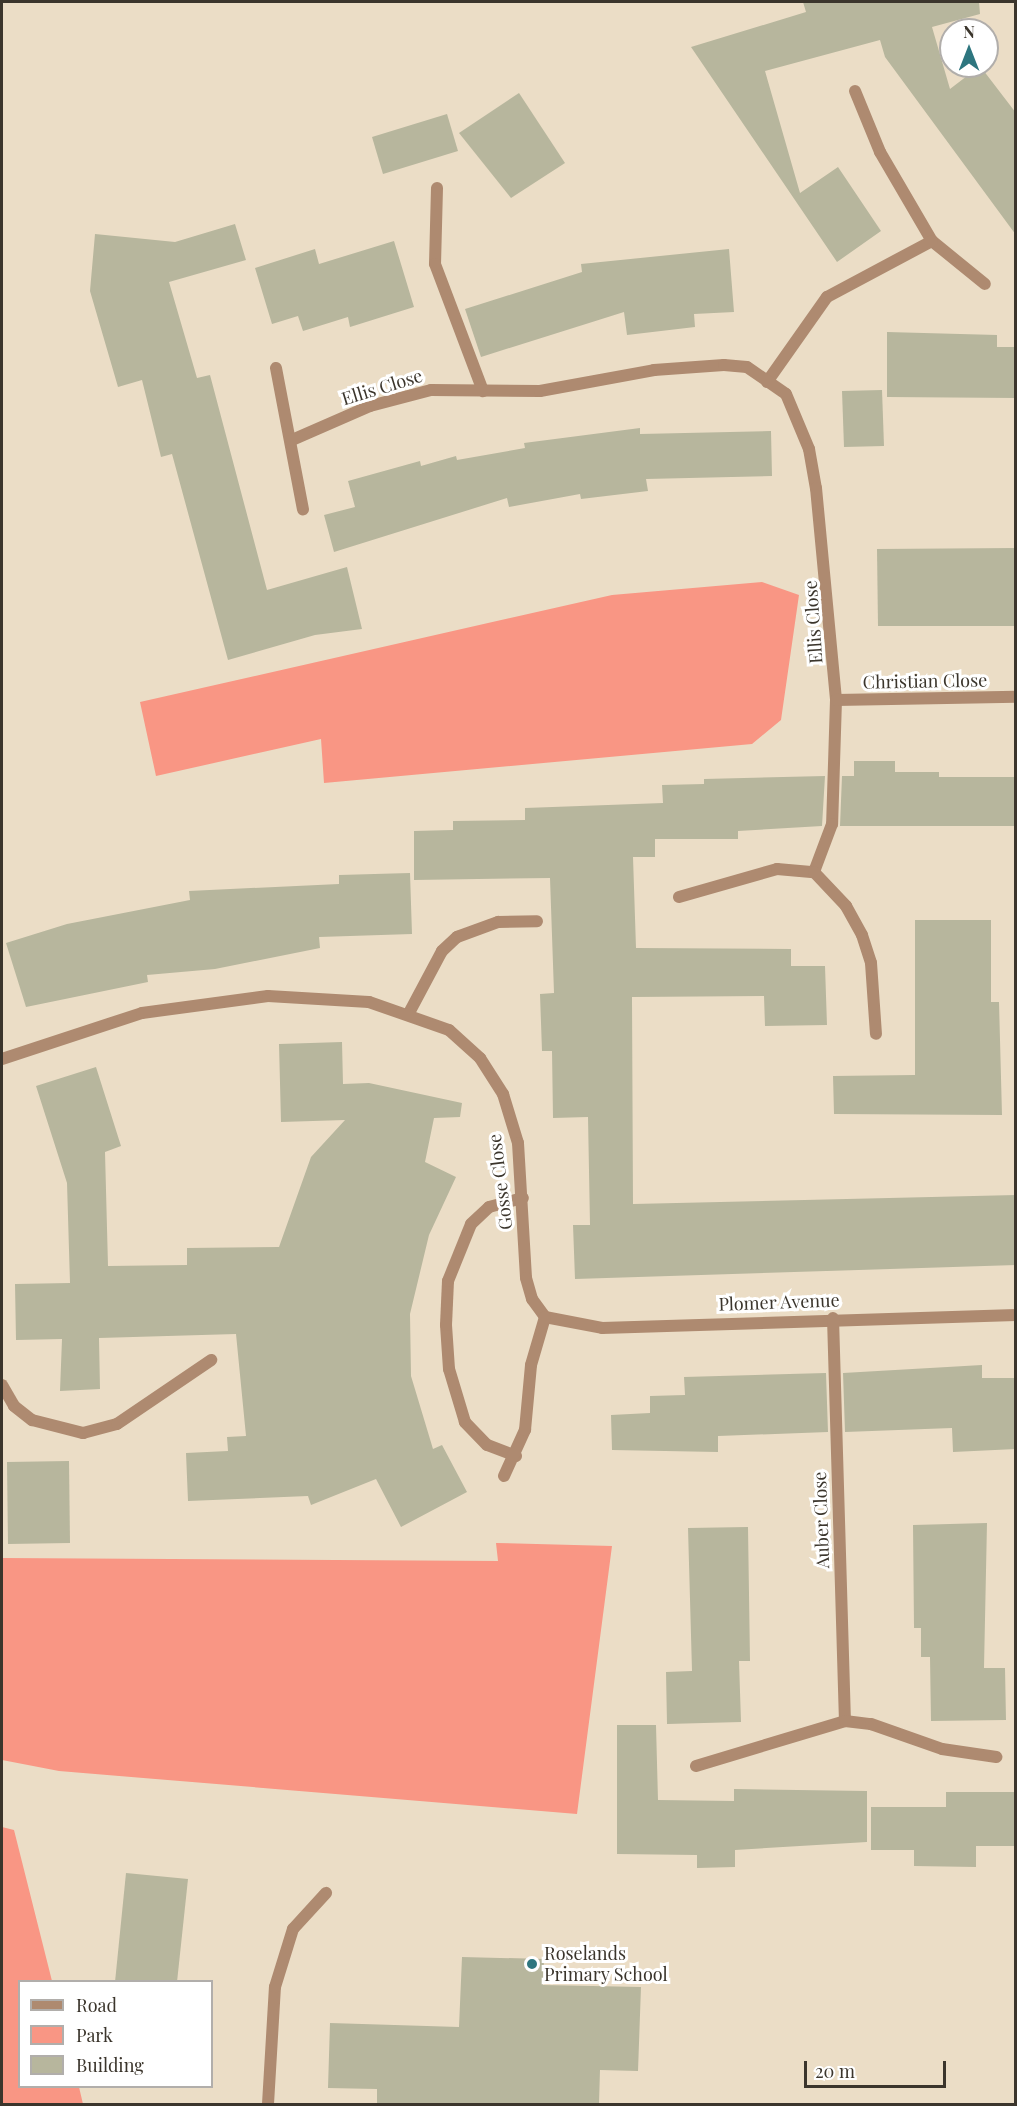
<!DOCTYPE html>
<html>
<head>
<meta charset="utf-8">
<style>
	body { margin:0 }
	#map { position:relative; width:1017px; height:2106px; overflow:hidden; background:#ebddc6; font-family:"Playfair Display",serif }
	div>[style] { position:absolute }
	.green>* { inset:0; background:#f99684 }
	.building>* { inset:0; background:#b7b69d }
	.lane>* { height:12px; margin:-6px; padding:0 6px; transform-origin:6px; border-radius:6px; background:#ae8a70 }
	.street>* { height:12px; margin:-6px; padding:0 6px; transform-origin:6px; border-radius:6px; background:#ae8a70 }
	.dots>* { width:16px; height:16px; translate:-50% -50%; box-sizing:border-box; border:3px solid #fff; border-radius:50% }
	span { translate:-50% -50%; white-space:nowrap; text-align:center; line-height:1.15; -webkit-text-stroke:6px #fff; paint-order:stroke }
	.street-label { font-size:18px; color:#3b352c }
	.poi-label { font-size:18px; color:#3b352c }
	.left { translate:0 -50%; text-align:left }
	.frame { position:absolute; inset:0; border:3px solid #3b352c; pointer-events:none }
	.legend { position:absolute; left:18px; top:1980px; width:195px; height:108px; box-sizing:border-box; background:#fff; border:2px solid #b1aeab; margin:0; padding:8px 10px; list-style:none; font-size:18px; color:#3b352c }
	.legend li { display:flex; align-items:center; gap:12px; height:30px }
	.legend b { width:30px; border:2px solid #b1aeab }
	.north { position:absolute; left:939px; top:18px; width:60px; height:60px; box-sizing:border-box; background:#fff; border:2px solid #b1aeab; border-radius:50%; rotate:0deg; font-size:16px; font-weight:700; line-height:24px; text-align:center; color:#3b352c }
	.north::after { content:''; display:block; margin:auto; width:21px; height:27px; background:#2e767f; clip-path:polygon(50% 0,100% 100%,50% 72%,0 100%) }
	.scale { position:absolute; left:804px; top:2061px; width:142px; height:27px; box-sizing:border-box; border:3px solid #3b352c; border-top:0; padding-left:8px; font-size:18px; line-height:21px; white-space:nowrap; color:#3b352c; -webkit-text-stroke:4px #fff; paint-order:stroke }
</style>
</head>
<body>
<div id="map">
	<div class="green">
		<div style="clip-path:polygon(762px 582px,799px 595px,781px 720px,752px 744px,324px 783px,321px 739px,156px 776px,140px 702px,612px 595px)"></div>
		<div style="clip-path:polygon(496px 1543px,612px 1546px,577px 1814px,59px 1771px,2px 1760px,2px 1558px,498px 1561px)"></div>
		<div style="clip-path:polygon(2px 1827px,14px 1830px,52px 1981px,20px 1982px,20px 2086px,79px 2087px,83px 2104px,2px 2104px)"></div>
	</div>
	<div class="building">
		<div style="clip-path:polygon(803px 2px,979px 2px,980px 14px,932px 27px,950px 89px,980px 66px,1016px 113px,1016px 235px,885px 57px,880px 40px,765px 71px,800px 193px,838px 167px,881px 231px,837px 262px,691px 47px,806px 12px)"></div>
		<div style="clip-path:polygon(519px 93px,565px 163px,511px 198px,459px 133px)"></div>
		<div style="clip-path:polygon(447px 114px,458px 151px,383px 174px,372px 137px)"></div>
		<div style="clip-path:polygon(235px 224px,246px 260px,169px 282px,197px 378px,210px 375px,267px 590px,347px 567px,362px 629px,315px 635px,228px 660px,172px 454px,161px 457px,142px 380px,118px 387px,90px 291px,95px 234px,175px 242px)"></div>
		<div style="clip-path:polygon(394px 241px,414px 307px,350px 327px,348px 317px,303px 331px,298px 316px,272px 324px,255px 268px,315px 249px,319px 264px)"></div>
		<div style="clip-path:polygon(729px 249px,734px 312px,694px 314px,695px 327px,627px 335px,624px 312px,481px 357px,465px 309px,582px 272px,581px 264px)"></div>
		<div style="clip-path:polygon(887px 332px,997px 335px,997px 347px,1016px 347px,1016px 398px,887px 397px)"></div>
		<div style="clip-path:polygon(882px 390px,884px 446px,844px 447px,842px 391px)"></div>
		<div style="clip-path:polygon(640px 428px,640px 434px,771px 431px,772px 476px,646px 479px,648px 491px,581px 499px,580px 494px,509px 507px,507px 498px,334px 552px,324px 515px,355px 507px,348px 481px,420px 461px,421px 466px,456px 456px,457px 460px,525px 448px,524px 443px)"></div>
		<div style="clip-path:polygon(1016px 548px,1016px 626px,878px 626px,877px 549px)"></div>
		<div style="clip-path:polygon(854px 761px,895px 761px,895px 772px,939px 772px,939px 777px,1016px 777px,1016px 826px,840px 826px,842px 776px,854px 776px)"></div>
		<div style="clip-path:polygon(825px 776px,822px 826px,738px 831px,738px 839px,655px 839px,655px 857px,633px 857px,636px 948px,791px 949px,791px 966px,825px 966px,827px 1025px,765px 1026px,764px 996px,632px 997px,633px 1204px,1016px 1195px,1016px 1265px,575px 1279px,573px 1225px,590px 1225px,588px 1117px,553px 1118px,552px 1051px,542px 1051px,540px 994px,554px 993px,550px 878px,414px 880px,414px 831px,453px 830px,453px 821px,525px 820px,525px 808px,663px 803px,662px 785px,704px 784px,704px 779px)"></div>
		<div style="clip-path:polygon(410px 873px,412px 934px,319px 937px,320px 948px,215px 969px,147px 975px,148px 982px,26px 1007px,6px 943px,67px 924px,190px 900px,189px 891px,339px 884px,339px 875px)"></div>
		<div style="clip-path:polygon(915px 920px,991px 920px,991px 1002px,999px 1002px,1002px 1115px,834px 1114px,833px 1076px,915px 1075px)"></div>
		<div style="clip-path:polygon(342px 1042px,343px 1084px,369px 1083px,462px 1103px,460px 1117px,434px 1118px,425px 1162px,456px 1177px,429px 1235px,410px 1314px,411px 1376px,433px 1449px,442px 1445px,467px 1492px,401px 1527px,376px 1479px,311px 1505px,308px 1496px,188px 1501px,186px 1453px,228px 1451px,227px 1437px,246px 1436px,236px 1334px,99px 1338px,100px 1389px,60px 1391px,62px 1339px,16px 1340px,15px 1284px,70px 1283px,67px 1183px,36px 1086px,96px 1067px,121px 1146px,105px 1152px,108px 1266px,187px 1265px,187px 1248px,279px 1247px,311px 1157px,345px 1120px,281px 1122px,279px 1044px)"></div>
		<div style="clip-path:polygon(982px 1365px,982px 1378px,1016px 1378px,1016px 1449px,953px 1452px,952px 1428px,845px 1432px,843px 1373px)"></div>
		<div style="clip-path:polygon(826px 1373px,828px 1432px,718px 1436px,718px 1452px,612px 1450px,611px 1415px,650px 1413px,650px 1396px,685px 1395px,684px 1377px)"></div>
		<div style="clip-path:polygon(69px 1461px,70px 1543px,8px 1544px,7px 1462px)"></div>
		<div style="clip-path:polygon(987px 1523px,984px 1668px,1005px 1668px,1006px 1720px,931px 1721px,930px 1657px,921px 1657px,921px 1628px,914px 1628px,913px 1525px)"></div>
		<div style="clip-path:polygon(748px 1527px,750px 1661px,739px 1661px,741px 1722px,667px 1724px,666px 1672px,692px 1671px,688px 1528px)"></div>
		<div style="clip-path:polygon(617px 1725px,656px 1725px,658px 1800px,734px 1801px,734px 1789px,867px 1791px,867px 1842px,735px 1850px,735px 1867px,697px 1868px,697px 1855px,617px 1854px)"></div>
		<div style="clip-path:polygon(946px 1792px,1016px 1792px,1016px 1846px,976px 1846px,976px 1867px,914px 1866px,914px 1850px,871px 1850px,871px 1807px,946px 1807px)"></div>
		<div style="clip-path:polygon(126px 1873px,188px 1879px,177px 1982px,115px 1982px)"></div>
		<div style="clip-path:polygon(462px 1957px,544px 1959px,543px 1985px,641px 1987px,638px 2071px,600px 2070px,599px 2104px,377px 2104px,377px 2089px,328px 2088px,330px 2023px,459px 2027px)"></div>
	</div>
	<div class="lane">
		<div style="left:437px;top:188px;width:76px;rotate:91.5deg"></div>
		<div style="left:435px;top:264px;width:136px;rotate:69.3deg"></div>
		<div style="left:409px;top:1013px;width:70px;rotate:-62deg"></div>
		<div style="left:442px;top:951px;width:21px;rotate:-43deg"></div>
		<div style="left:457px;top:937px;width:44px;rotate:-20.1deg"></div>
		<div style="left:498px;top:922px;width:39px;rotate:-1deg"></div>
		<div style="left:516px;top:1456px;width:31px;rotate:-159deg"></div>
		<div style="left:487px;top:1445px;width:32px;rotate:-134deg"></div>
		<div style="left:465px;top:1422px;width:55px;rotate:-106.8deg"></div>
		<div style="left:449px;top:1369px;width:44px;rotate:-93.9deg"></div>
		<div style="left:446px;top:1325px;width:44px;rotate:-87.4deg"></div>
		<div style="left:448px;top:1281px;width:61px;rotate:-68deg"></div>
		<div style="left:471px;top:1224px;width:25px;rotate:-43deg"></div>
		<div style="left:489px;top:1207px;width:35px;rotate:-15deg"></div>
		<div style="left:268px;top:2104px;width:117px;rotate:-86.6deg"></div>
		<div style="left:275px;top:1987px;width:61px;rotate:-72.8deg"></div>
		<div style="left:293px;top:1929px;width:49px;rotate:-47.5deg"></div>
	</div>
	<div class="street">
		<div style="left:855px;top:91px;width:66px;rotate:67.7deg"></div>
		<div style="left:880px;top:152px;width:103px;rotate:59.7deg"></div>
		<div style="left:932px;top:241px;width:68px;rotate:39.1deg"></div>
		<div style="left:276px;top:368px;width:144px;rotate:79.2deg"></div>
		<div style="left:767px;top:382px;width:104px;rotate:-54.8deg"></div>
		<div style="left:827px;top:297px;width:119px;rotate:-28.1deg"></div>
		<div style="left:292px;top:440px;width:85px;rotate:-23.6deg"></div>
		<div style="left:370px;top:406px;width:63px;rotate:-14.7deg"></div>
		<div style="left:431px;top:390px;width:109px;rotate:0.5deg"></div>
		<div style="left:540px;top:391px;width:116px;rotate:-10.4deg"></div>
		<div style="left:654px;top:370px;width:70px;rotate:-4.1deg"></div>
		<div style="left:724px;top:365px;width:23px;rotate:5deg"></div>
		<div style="left:747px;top:367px;width:47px;rotate:34.7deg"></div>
		<div style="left:786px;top:394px;width:60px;rotate:67.3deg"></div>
		<div style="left:809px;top:449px;width:40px;rotate:80deg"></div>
		<div style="left:816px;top:488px;width:213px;rotate:84.6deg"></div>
		<div style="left:836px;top:700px;width:124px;rotate:91.8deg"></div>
		<div style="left:832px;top:824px;width:51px;rotate:110.6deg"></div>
		<div style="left:836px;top:700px;width:180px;rotate:-1deg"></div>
		<div style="left:679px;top:897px;width:102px;rotate:-15.9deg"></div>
		<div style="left:777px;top:869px;width:37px;rotate:5deg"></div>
		<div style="left:814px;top:872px;width:47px;rotate:46.7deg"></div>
		<div style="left:846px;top:906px;width:33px;rotate:61deg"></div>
		<div style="left:862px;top:935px;width:29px;rotate:72deg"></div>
		<div style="left:871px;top:963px;width:71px;rotate:86deg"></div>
		<div style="left:2px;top:1059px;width:147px;rotate:-18.2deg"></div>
		<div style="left:142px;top:1013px;width:127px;rotate:-7.7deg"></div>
		<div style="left:268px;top:996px;width:101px;rotate:3.4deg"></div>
		<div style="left:369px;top:1002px;width:85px;rotate:19.3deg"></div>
		<div style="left:449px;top:1030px;width:42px;rotate:42.1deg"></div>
		<div style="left:480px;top:1058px;width:43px;rotate:57.4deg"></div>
		<div style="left:503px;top:1094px;width:51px;rotate:73deg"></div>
		<div style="left:518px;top:1143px;width:135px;rotate:86.6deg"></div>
		<div style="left:526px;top:1278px;width:22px;rotate:74deg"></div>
		<div style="left:532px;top:1299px;width:22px;rotate:54deg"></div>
		<div style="left:545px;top:1317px;width:58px;rotate:10.9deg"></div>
		<div style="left:602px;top:1328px;width:414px;rotate:-1.8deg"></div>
		<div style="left:833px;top:1318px;width:403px;rotate:88.3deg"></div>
		<div style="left:2px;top:1385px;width:24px;rotate:60deg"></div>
		<div style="left:14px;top:1406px;width:23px;rotate:38deg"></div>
		<div style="left:32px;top:1420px;width:53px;rotate:14.3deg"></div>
		<div style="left:83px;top:1433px;width:35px;rotate:-15deg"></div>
		<div style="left:117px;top:1424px;width:114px;rotate:-34.2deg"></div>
		<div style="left:504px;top:1476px;width:51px;rotate:-65.5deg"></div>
		<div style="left:525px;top:1430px;width:65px;rotate:-84.7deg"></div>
		<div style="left:531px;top:1365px;width:50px;rotate:-73.7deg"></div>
		<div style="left:696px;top:1766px;width:156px;rotate:-16.8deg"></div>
		<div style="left:845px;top:1721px;width:26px;rotate:7deg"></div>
		<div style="left:871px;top:1724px;width:75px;rotate:19.4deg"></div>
		<div style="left:942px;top:1749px;width:55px;rotate:8.4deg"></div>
	</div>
	<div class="dots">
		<div style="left:532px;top:1964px;background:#2e767f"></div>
	</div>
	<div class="street-label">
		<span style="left:382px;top:387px;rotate:-17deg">Ellis Close</span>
		<span style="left:813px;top:622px;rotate:-94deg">Ellis Close</span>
		<span style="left:925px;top:681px;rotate:-1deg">Christian Close</span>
		<span style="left:500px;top:1182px;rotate:-97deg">Gosse Close</span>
		<span style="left:779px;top:1302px;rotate:-2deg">Plomer Avenue</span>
		<span style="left:821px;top:1520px;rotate:-92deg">Auber Close</span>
	</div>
	<div class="poi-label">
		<span class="left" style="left:544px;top:1964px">Roselands<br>Primary School</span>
	</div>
	<div class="frame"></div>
	<ul class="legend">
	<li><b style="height:8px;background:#ae8a70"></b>Road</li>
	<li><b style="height:16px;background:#f99684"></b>Park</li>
	<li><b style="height:16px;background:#b7b69d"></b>Building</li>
	</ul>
	<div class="north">N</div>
	<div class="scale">20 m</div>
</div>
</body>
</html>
